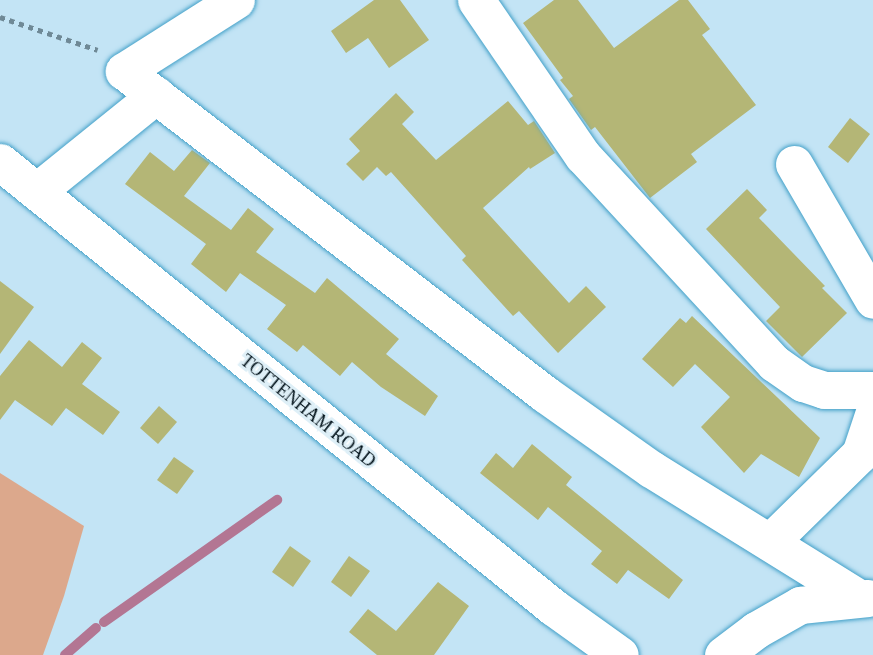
<!DOCTYPE html>
<html>
<head>
<meta charset="utf-8">
<style>
	body { margin:0 }
	#map { position:relative; width:873px; height:655px; overflow:hidden; background:#c3e4f5; font-family:Georgia,serif }
	div>[style] { position:absolute }
	.green>* { inset:0; background:#dca88c }
	.stream>* { height:10px; margin:-5px; padding:0 5px; transform-origin:5px; border-radius:5px; background:#b37693 }
	.building>* { inset:0; background:#b4b676 }
	.path>* { height:4.5px; margin-top:-2.25px; transform-origin:0; background:repeating-linear-gradient(90deg,#6f8996 0 5px,transparent 0 10px) }
	.roads { filter:drop-shadow(0 0 2px #42a0c8) drop-shadow(0 0 2px #42a0c8) }
	.street>* { height:37px; margin:-18.5px; padding:0 18.5px; transform-origin:18.5px; border-radius:18.5px; background:#fff }
	span { translate:-50% -50%; white-space:nowrap; text-align:center; line-height:1.15; -webkit-text-stroke:6px #deeff7; paint-order:stroke }
	.street-label { font-size:18px; color:#011119 }
</style>
</head>
<body>
<div id="map">
	<div class="green">
		<div style="clip-path:polygon(0 473px,84px 526px,64px 596px,43px 655px,0 655px)"></div>
	</div>
	<div class="stream">
		<div style="left:104px;top:622px;width:212px;rotate:-35.2deg"></div>
		<div style="left:65px;top:655px;width:41px;rotate:-41.1deg"></div>
	</div>
	<div class="building">
		<div style="clip-path:polygon(374px 0,400px 0,429px 40px,389px 68px,368px 38px,346px 53px,331px 31px)"></div>
		<div style="clip-path:polygon(554px 0,578px 0,614px 48px,679px 0,688px 0,710px 29px,702px 35px,756px 105px,691px 154px,697px 162px,650px 198px,595px 127px,591px 130px,569px 99px,573px 96px,560px 80px,563px 78px,523px 23px)"></div>
		<div style="clip-path:polygon(396px 93px,414px 112px,402px 124px,436px 160px,508px 101px,528px 125px,534px 121px,555px 153px,530px 169px,529px 167px,483px 208px,569px 303px,586px 286px,606px 307px,558px 353px,519px 311px,513px 316px,462px 260px,466px 256px,391px 172px,386px 176px,377px 167px,363px 181px,346px 164px,360px 151px,349px 139px)"></div>
		<div style="clip-path:polygon(850px 118px,870px 134px,848px 163px,828px 147px)"></div>
		<div style="clip-path:polygon(192px 150px,210px 163px,184px 196px,231px 230px,248px 208px,274px 229px,256px 252px,315px 293px,327px 278px,399px 339px,386px 354px,438px 396px,425px 416px,381px 387px,352px 362px,340px 376px,303px 345px,297px 352px,267px 329px,286px 305px,240px 273px,226px 292px,191px 264px,206px 244px,125px 184px,150px 152px,174px 171px)"></div>
		<div style="clip-path:polygon(747px 189px,767px 210px,759px 218px,825px 286px,822px 288px,847px 313px,802px 357px,766px 321px,780px 307px,706px 229px)"></div>
		<div style="clip-path:polygon(0 281px,34px 307px,0 354px)"></div>
		<div style="clip-path:polygon(692px 316px,820px 438px,799px 477px,761px 454px,744px 473px,701px 427px,730px 397px,695px 364px,673px 387px,642px 359px,680px 318px,686px 323px)"></div>
		<div style="clip-path:polygon(29px 340px,62px 367px,82px 342px,102px 358px,82px 384px,120px 412px,103px 435px,66px 408px,52px 426px,15px 400px,0 420px,0 376px)"></div>
		<div style="clip-path:polygon(159px 406px,177px 422px,158px 444px,140px 428px)"></div>
		<div style="clip-path:polygon(532px 444px,572px 477px,566px 485px,683px 580px,669px 599px,628px 570px,617px 584px,591px 564px,602px 551px,548px 507px,538px 520px,480px 473px,496px 453px,513px 468px)"></div>
		<div style="clip-path:polygon(174px 457px,194px 471px,177px 494px,157px 480px)"></div>
		<div style="clip-path:polygon(290px 546px,311px 561px,293px 587px,272px 572px)"></div>
		<div style="clip-path:polygon(349px 556px,370px 571px,351px 597px,331px 582px)"></div>
		<div style="clip-path:polygon(438px 582px,469px 606px,434px 655px,377px 655px,349px 632px,368px 609px,396px 631px)"></div>
	</div>
	<div class="path">
		<div style="left:0;top:17px;width:103px;rotate:18.6deg"></div>
	</div>
	<div class="roads">
		<div class="street">
			<div style="left:236px;top:0;width:133px;rotate:147.6deg"></div>
			<div style="left:124px;top:71px;width:531px;rotate:37.5deg"></div>
			<div style="left:545px;top:394px;width:130px;rotate:35.3deg"></div>
			<div style="left:651px;top:469px;width:245px;rotate:31.8deg"></div>
			<div style="left:476px;top:0;width:189px;rotate:55.6deg"></div>
			<div style="left:583px;top:156px;width:282px;rotate:47.3deg"></div>
			<div style="left:774px;top:363px;width:35px;rotate:35deg"></div>
			<div style="left:803px;top:383px;width:22px;rotate:18deg"></div>
			<div style="left:824px;top:390px;width:49px"></div>
			<div style="left:0;top:162px;width:710px;rotate:38.82deg"></div>
			<div style="left:553px;top:607px;width:82px;rotate:35.6deg"></div>
			<div style="left:794px;top:164px;width:157px;rotate:59.8deg"></div>
			<div style="left:37px;top:191px;width:153px;rotate:-38.9deg"></div>
			<div style="left:770px;top:542px;width:126px;rotate:-44.4deg"></div>
			<div style="left:860px;top:454px;width:41px;rotate:-71.6deg"></div>
			<div style="left:723px;top:655px;width:41px;rotate:-37.1deg"></div>
			<div style="left:756px;top:630px;width:51px;rotate:-29.6deg"></div>
			<div style="left:800px;top:605px;width:68px;rotate:-5.9deg"></div>
		</div>
	</div>
	<div class="street-label">
		<span style="left:308px;top:411px;rotate:39deg">TOTTENHAM ROAD</span>
	</div>
</div>
</body>
</html>
